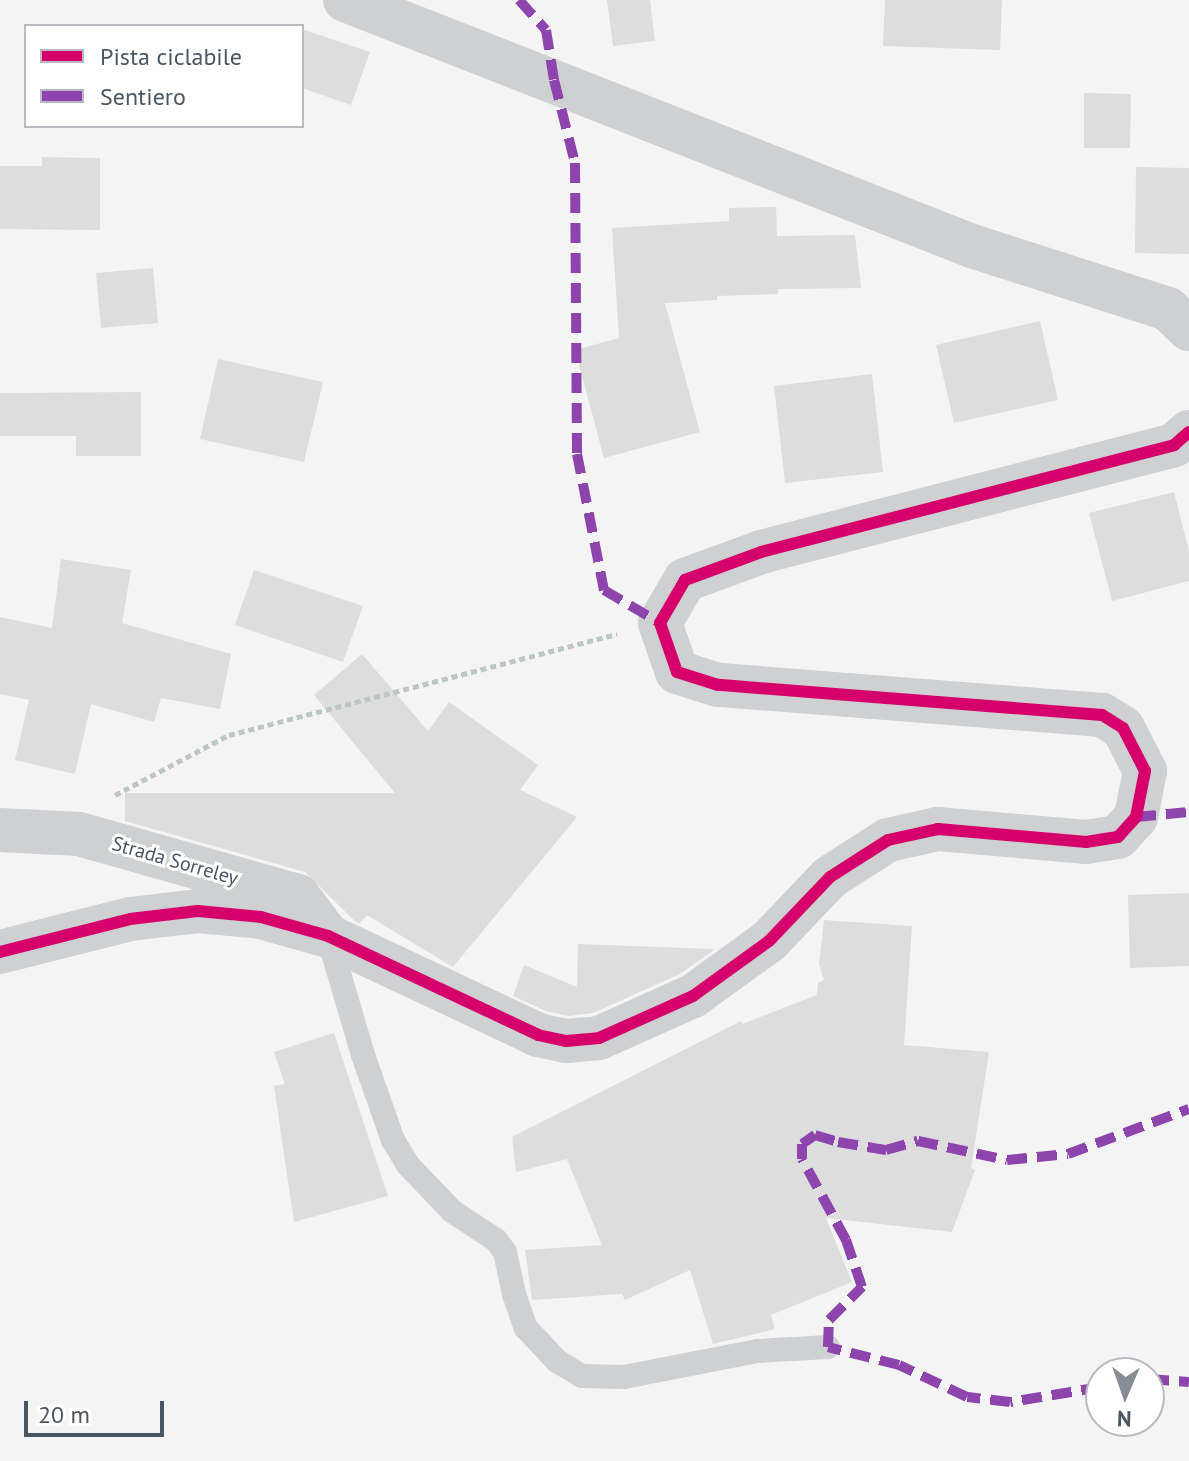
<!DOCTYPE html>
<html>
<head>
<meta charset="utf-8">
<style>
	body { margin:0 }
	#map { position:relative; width:1189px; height:1461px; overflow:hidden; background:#f4f4f4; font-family:"PT Sans",sans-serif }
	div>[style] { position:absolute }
	.building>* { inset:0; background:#ddddde }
	.path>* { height:5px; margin-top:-2.5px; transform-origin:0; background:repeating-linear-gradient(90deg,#bcc7c4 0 6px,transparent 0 10px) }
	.service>* { height:24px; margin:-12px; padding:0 12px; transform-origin:12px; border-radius:12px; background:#ced0d2 }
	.minor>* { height:44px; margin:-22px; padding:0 22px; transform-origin:22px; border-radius:22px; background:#ced0d2 }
	.tertiary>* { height:44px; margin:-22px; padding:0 22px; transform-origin:22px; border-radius:22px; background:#ced0d2 }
	.quiet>* { height:10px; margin-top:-5px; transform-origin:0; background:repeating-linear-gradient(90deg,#8e44ad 0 20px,transparent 0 30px) }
	.cycleway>* { height:12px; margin:-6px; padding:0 6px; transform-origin:6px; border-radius:6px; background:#d6006c }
	span { translate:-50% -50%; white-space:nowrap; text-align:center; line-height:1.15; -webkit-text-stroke:6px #fff; paint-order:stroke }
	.street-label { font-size:20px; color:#4a5661 }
	.legend { position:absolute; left:24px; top:24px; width:280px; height:104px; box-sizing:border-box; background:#fff; border:2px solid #b7bbc0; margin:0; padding:10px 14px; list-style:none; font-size:24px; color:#4a5661 }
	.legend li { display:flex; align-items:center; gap:16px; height:40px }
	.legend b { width:40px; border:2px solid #b7bbc0 }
	.north { position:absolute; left:1085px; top:1357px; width:80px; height:80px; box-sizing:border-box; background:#fff; border:2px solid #b7bbc0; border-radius:50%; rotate:182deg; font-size:22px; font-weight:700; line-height:32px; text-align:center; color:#4a5661 }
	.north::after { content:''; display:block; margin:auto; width:28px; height:36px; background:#868d94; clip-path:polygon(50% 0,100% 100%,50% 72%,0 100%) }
	.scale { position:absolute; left:24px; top:1401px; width:140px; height:36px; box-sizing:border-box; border:4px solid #4a5661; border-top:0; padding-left:10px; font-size:24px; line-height:28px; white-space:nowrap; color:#4a5661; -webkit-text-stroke:6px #fff; paint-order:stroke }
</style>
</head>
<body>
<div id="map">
	<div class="building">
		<div style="clip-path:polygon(607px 0,650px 0,655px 41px,613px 46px)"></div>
		<div style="clip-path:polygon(885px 0,1002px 0,1000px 50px,883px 46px)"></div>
		<div style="clip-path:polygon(302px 29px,370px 52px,351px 105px,302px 88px)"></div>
		<div style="clip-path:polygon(1084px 93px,1131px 94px,1130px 148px,1084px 148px)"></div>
		<div style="clip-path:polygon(42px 157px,100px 158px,100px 230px,0 229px,0 166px,42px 166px)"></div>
		<div style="clip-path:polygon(1136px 167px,1189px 168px,1189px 254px,1135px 253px)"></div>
		<div style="clip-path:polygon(776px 207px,777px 236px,855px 235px,861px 288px,778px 289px,778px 294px,717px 296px,717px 300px,665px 303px,700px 432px,604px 458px,575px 350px,619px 338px,612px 228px,729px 221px,729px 208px)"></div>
		<div style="clip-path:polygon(153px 268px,158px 323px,101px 328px,96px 273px)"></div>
		<div style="clip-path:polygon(1040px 321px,1058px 400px,954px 423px,936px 345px)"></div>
		<div style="clip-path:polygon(218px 359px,323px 382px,304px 462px,200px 439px)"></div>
		<div style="clip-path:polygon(872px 374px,883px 472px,785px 483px,774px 386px)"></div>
		<div style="clip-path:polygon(141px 392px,141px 456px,76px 456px,76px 436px,0 436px,0 393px)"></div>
		<div style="clip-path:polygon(1174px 492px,1189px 551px,1189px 581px,1112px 601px,1089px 513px)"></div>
		<div style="clip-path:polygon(61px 559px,131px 570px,122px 623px,231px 654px,220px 709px,161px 698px,154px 722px,91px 704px,75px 774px,15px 760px,29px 700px,0 694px,0 617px,52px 628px)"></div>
		<div style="clip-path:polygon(254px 570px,363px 606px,343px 662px,235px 625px)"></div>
		<div style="clip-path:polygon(362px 654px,428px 731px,449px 702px,538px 765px,520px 790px,577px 817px,453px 967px,367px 915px,360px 923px,356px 922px,305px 872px,125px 821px,125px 793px,395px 793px,314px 695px)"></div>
		<div style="clip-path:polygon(1189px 893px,1189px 966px,1130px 968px,1128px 895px)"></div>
		<div style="clip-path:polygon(824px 920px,912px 926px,904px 1045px,989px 1052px,971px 1168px,975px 1170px,952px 1232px,826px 1218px,852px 1282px,771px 1315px,775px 1329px,713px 1344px,690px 1270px,625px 1300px,622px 1294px,532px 1300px,525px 1250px,602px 1245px,567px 1159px,516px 1172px,512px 1137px,741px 1021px,742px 1024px,817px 995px,818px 983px,824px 980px,819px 964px)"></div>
		<div style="clip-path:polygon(578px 944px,713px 949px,714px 950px,680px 974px,593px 1013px,568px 1016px,546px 1011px,513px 996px,524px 965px,577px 987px)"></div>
		<div style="clip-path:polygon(334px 1033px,388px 1196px,294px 1222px,274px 1086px,285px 1084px,274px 1052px)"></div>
	</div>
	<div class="path">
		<div style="left:115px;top:795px;width:129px;rotate:-27.8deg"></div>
		<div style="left:229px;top:735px;width:401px;rotate:-14.6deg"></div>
	</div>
	<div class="service">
		<div style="left:328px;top:936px;width:124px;rotate:73.6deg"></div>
		<div style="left:363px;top:1055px;width:90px;rotate:70.6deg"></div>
		<div style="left:393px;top:1140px;width:29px;rotate:59deg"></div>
		<div style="left:408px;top:1165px;width:64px;rotate:46.3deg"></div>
		<div style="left:452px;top:1211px;width:53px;rotate:33.4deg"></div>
		<div style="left:496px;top:1240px;width:15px;rotate:53deg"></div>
		<div style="left:505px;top:1252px;width:43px;rotate:77.9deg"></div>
		<div style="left:514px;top:1294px;width:36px;rotate:71deg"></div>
		<div style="left:526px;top:1328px;width:45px;rotate:46.8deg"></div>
		<div style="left:557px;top:1361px;width:29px;rotate:31deg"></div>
		<div style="left:582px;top:1376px;width:42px;rotate:1.4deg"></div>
		<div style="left:624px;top:1377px;width:136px;rotate:-11deg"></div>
		<div style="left:758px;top:1351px;width:70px;rotate:-3.3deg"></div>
	</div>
	<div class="minor">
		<div style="left:0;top:830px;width:79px;rotate:2.9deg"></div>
		<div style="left:79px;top:834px;width:228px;rotate:15.8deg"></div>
		<div style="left:298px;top:896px;width:50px;rotate:53.1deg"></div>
	</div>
	<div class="tertiary">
		<div style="left:345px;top:0;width:674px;rotate:21.42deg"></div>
		<div style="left:972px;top:246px;width:206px;rotate:17.8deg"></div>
		<div style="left:1168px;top:309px;width:29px;rotate:44deg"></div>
		<div style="left:0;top:952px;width:134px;rotate:-14.2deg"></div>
		<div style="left:130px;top:919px;width:68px;rotate:-6.7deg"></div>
		<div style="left:198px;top:911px;width:63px;rotate:5.4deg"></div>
		<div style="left:261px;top:917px;width:70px;rotate:15.8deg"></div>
		<div style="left:328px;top:936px;width:232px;rotate:25.2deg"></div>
		<div style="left:538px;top:1035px;width:29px;rotate:12deg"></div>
		<div style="left:566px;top:1041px;width:33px;rotate:-5deg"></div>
		<div style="left:599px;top:1038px;width:103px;rotate:-24.1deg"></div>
		<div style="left:693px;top:996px;width:94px;rotate:-35.9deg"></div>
		<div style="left:769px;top:941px;width:88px;rotate:-46.4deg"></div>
		<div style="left:830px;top:877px;width:69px;rotate:-32.5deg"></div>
		<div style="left:888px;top:840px;width:51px;rotate:-12.4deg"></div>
		<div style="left:938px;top:829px;width:149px;rotate:5deg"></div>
		<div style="left:1086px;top:842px;width:32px;rotate:-9deg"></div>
		<div style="left:1118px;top:837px;width:27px;rotate:-48deg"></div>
		<div style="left:1136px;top:817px;width:47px;rotate:-78.9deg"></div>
		<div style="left:1145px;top:771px;width:48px;rotate:-117.1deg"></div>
		<div style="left:1123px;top:728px;width:25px;rotate:-148deg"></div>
		<div style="left:1102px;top:715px;width:385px;rotate:-175.5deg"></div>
		<div style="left:718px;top:685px;width:43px;rotate:-162.4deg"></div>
		<div style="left:677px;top:672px;width:52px;rotate:-109.1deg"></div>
		<div style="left:660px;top:623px;width:50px;rotate:-59.8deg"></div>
		<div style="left:685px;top:580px;width:81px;rotate:-20.2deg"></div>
		<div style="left:761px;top:552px;width:427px;rotate:-14.5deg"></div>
		<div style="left:1174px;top:445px;width:20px;rotate:-41deg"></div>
	</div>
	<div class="quiet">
		<div style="left:519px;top:0;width:40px;rotate:48deg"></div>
		<div style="left:546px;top:30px;width:51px;rotate:80.9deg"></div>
		<div style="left:554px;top:80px;width:86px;rotate:75.8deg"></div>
		<div style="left:575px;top:163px;width:291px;rotate:89.6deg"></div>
		<div style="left:577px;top:454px;width:139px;rotate:78.8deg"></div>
		<div style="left:604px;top:590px;width:65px;rotate:30.5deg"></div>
		<div style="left:1136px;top:817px;width:53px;rotate:-5.4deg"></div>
		<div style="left:1149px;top:1379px;width:40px;rotate:4.3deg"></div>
		<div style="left:1101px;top:1387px;width:92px;rotate:170.6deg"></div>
		<div style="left:1010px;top:1402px;width:43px;rotate:-173.4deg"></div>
		<div style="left:967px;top:1397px;width:75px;rotate:-154.8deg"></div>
		<div style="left:899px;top:1365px;width:73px;rotate:-165.8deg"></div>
		<div style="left:828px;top:1347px;width:27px;rotate:-88deg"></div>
		<div style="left:829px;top:1320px;width:47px;rotate:-45deg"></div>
		<div style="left:862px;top:1287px;width:50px;rotate:-108.8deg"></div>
		<div style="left:846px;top:1240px;width:92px;rotate:-118.5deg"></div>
		<div style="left:802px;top:1159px;width:15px;rotate:-90deg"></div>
		<div style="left:802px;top:1144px;width:16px;rotate:-35deg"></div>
		<div style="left:815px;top:1135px;width:24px;rotate:17deg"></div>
		<div style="left:838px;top:1142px;width:49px;rotate:9.5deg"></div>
		<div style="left:886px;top:1150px;width:33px;rotate:-16deg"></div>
		<div style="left:918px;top:1141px;width:91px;rotate:12.1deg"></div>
		<div style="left:1007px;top:1160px;width:61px;rotate:-5.6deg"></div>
		<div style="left:1068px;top:1154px;width:129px;rotate:-20.4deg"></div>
	</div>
	<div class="cycleway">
		<div style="left:0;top:952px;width:134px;rotate:-14.2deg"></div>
		<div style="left:130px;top:919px;width:68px;rotate:-6.7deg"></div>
		<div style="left:198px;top:911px;width:63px;rotate:5.4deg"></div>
		<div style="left:261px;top:917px;width:70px;rotate:15.8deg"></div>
		<div style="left:328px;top:936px;width:232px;rotate:25.2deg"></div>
		<div style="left:538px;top:1035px;width:29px;rotate:12deg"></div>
		<div style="left:566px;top:1041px;width:33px;rotate:-5deg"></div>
		<div style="left:599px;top:1038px;width:103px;rotate:-24.1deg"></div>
		<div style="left:693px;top:996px;width:94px;rotate:-35.9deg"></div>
		<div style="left:769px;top:941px;width:88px;rotate:-46.4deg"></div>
		<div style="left:830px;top:877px;width:69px;rotate:-32.5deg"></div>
		<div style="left:888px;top:840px;width:51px;rotate:-12.4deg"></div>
		<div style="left:938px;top:829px;width:149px;rotate:5deg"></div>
		<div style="left:1086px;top:842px;width:32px;rotate:-9deg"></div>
		<div style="left:1118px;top:837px;width:27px;rotate:-48deg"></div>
		<div style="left:1136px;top:817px;width:47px;rotate:-78.9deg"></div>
		<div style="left:1145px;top:771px;width:48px;rotate:-117.1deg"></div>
		<div style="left:1123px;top:728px;width:25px;rotate:-148deg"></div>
		<div style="left:1102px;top:715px;width:385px;rotate:-175.5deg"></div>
		<div style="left:718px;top:685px;width:43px;rotate:-162.4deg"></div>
		<div style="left:677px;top:672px;width:52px;rotate:-109.1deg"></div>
		<div style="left:660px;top:623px;width:50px;rotate:-59.8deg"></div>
		<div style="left:685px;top:580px;width:81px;rotate:-20.2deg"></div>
		<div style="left:761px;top:552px;width:427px;rotate:-14.5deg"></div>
		<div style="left:1174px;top:445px;width:20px;rotate:-41deg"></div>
	</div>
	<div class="street-label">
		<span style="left:175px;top:861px;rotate:16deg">Strada Sorreley</span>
	</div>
	<ul class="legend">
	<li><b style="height:10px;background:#d6006c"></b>Pista ciclabile</li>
	<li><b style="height:10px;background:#8e44ad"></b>Sentiero</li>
	</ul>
	<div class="north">N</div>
	<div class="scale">20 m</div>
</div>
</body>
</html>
